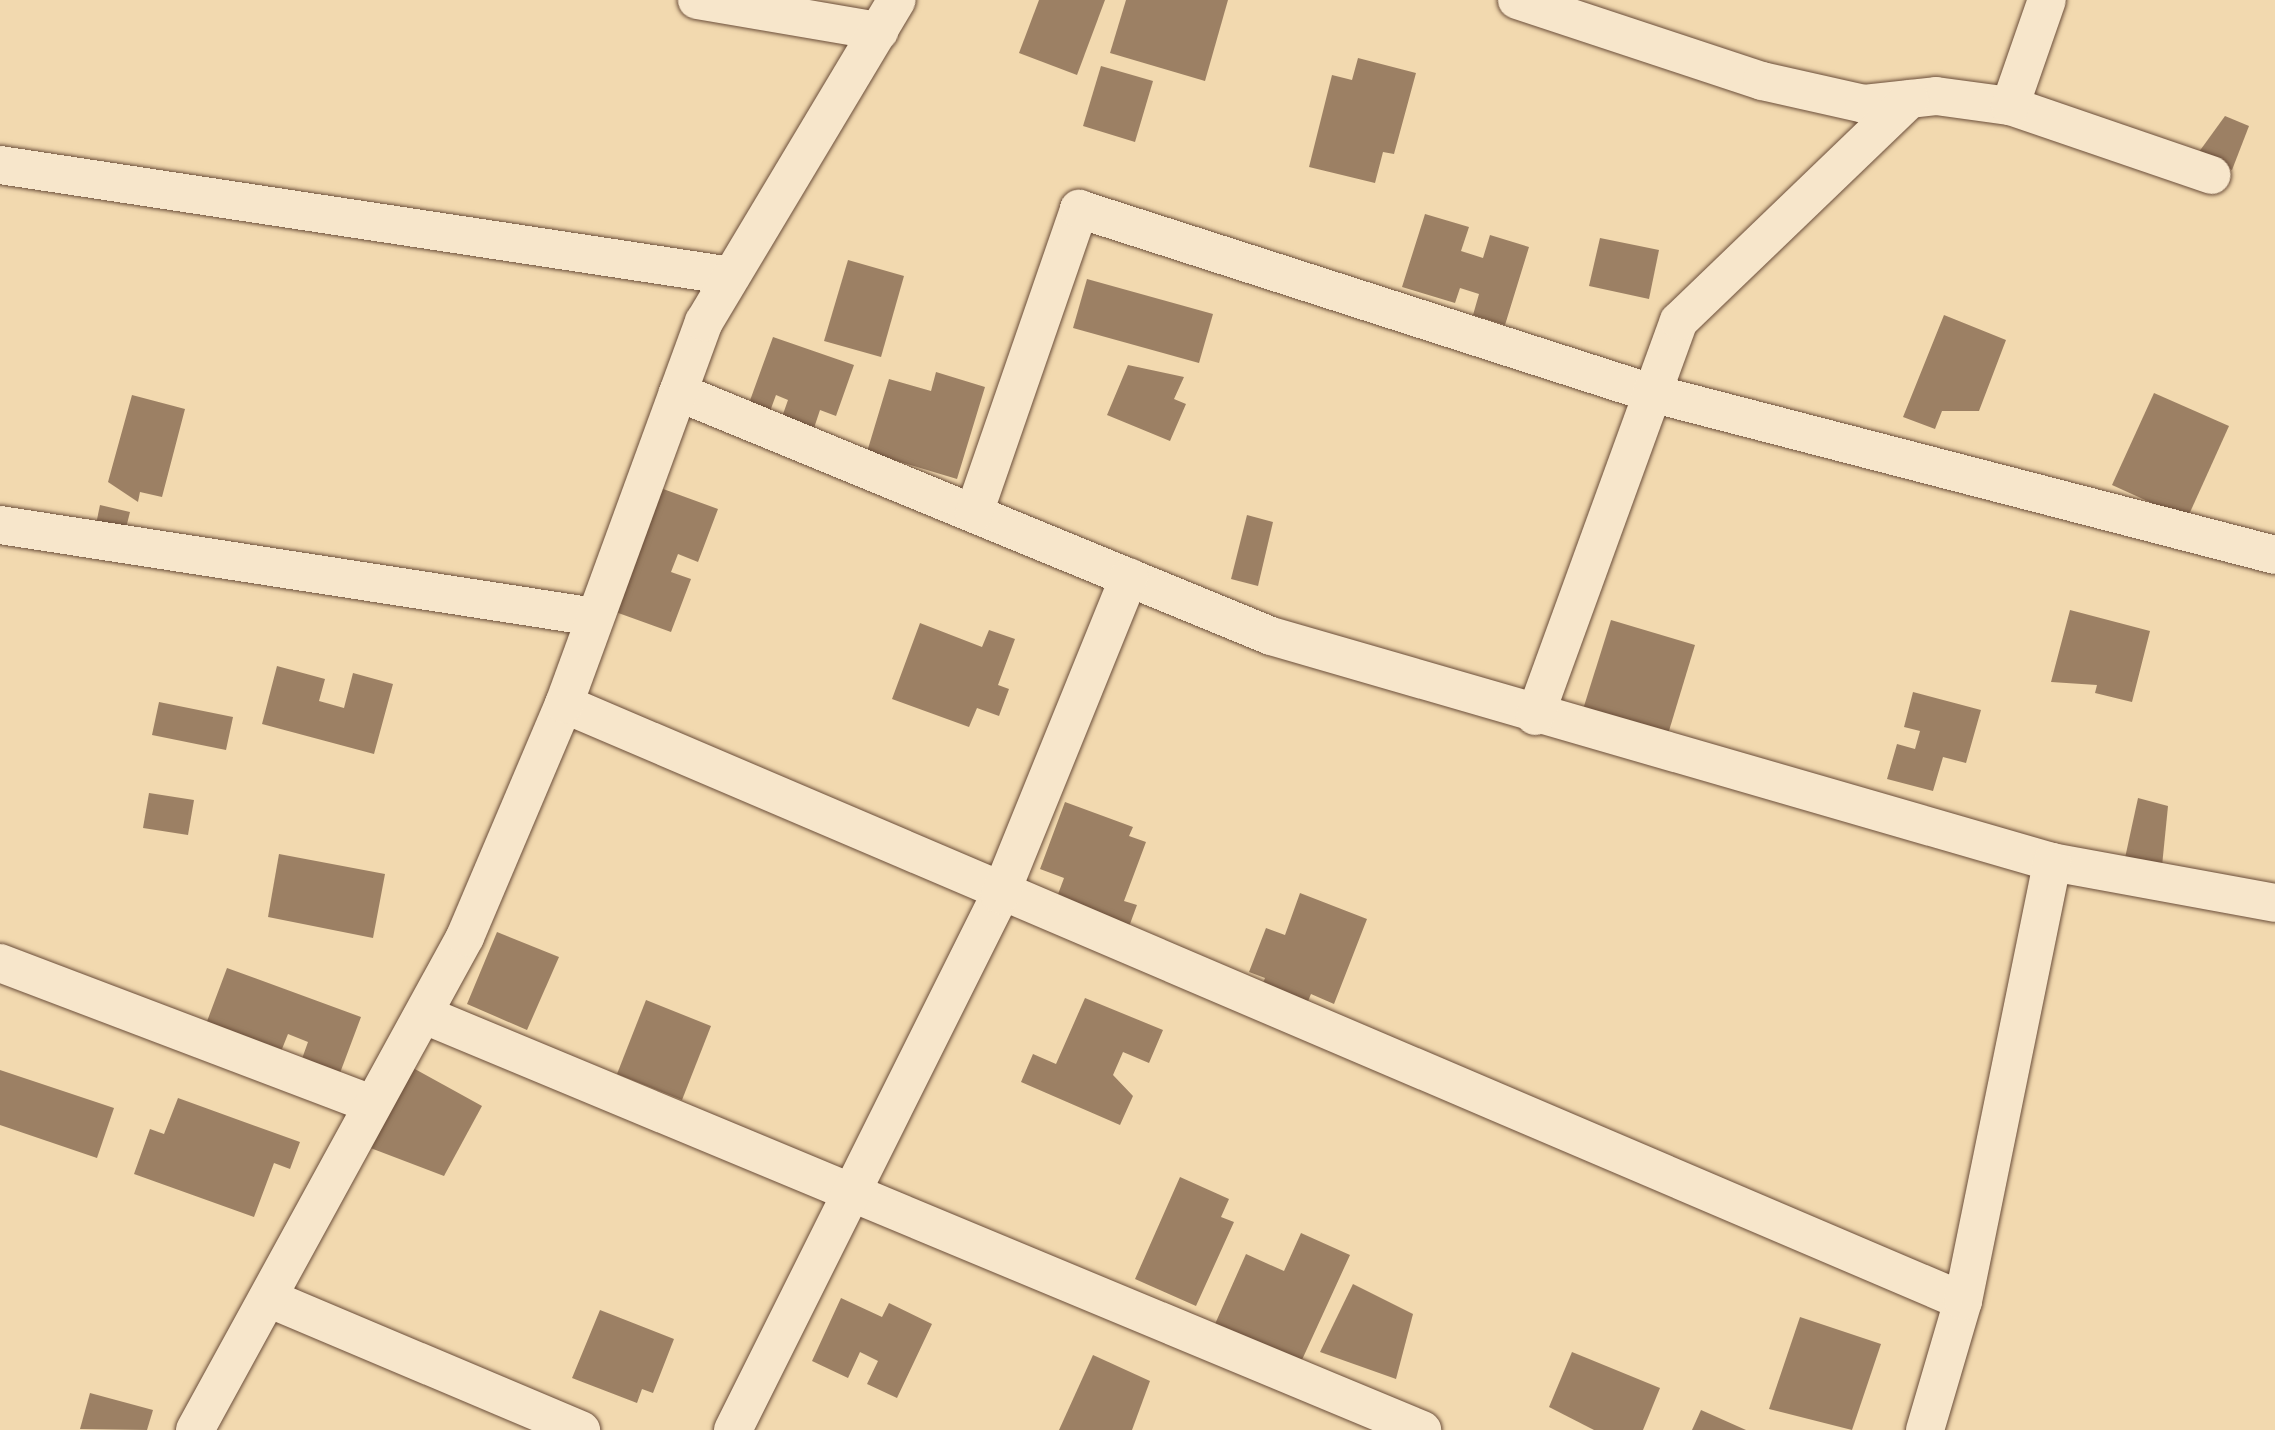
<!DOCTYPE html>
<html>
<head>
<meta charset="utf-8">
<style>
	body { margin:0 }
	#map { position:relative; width:2275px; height:1430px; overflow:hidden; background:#f2d9af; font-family:"Libre Caslon Text",serif }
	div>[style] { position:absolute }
	.building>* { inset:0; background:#9c8064 }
	.roads { filter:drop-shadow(0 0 2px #6b4e3a) drop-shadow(0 0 2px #6b4e3a) }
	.minor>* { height:38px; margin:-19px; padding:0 19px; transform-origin:19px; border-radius:19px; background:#f7e6cb }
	span { translate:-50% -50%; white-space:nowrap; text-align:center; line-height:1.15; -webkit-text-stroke:9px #f7e6cb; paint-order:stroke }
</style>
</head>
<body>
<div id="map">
	<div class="building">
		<div style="clip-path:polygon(1039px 0,1105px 0,1077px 75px,1019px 53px)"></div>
		<div style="clip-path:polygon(1126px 0,1228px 0,1205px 81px,1110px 53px)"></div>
		<div style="clip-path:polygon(1358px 58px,1416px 73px,1394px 154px,1383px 152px,1375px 183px,1309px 167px,1332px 75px,1352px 80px)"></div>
		<div style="clip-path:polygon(1101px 66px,1153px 81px,1135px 142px,1083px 126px)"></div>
		<div style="clip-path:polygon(2225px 116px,2249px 126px,2232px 170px,2196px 156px)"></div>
		<div style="clip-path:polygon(1425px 214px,1469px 227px,1461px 251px,1483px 258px,1490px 235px,1529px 247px,1505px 325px,1473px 315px,1479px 294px,1460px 288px,1455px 303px,1402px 287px)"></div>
		<div style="clip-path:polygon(1600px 238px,1659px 250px,1649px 299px,1589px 286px)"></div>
		<div style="clip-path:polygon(848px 260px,904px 276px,881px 357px,824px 341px)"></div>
		<div style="clip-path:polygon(1087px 279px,1213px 314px,1199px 363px,1073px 328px)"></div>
		<div style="clip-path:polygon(1944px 315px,2006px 340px,1979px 411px,1942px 411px,1935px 429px,1903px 417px)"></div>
		<div style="clip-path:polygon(773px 337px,854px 365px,836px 416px,820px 410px,814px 428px,782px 417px,788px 400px,776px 395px,769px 414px,748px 406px)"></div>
		<div style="clip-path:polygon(1128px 365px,1184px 377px,1174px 399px,1186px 404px,1170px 441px,1107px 415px)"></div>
		<div style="clip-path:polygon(936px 372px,985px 387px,957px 479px,867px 452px,889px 379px,931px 391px)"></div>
		<div style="clip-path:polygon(2154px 393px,2229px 426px,2187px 519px,2112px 485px)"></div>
		<div style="clip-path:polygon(132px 395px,185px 409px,162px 497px,140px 492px,138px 502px,108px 482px)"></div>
		<div style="clip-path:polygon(655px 486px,718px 509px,698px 562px,678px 554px,671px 572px,691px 579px,671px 632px,610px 610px)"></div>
		<div style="clip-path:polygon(100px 505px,130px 512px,123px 540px,94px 534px)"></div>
		<div style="clip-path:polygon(1247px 515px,1273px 522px,1258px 586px,1231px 579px)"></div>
		<div style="clip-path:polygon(2070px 610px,2150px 631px,2132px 702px,2095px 693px,2097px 685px,2051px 682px)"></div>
		<div style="clip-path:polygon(1611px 620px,1695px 645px,1665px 744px,1580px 719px)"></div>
		<div style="clip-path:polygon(920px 623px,982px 647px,989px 630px,1015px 639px,998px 685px,1009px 689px,999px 716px,977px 708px,969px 727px,892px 699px)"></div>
		<div style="clip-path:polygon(277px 666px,325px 679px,319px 701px,344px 708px,353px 673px,393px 684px,374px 754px,262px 724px)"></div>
		<div style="clip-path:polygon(1913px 692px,1981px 710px,1966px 763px,1943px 757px,1933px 791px,1887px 779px,1897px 744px,1915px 749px,1920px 731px,1904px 727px)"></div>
		<div style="clip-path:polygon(159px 702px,233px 717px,226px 750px,152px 735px)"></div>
		<div style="clip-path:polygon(149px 793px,194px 800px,188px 835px,143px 828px)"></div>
		<div style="clip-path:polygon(2138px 798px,2168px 806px,2162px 866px,2125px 858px)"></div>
		<div style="clip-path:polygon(1065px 802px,1133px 827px,1129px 836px,1146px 842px,1124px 901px,1137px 905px,1127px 932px,1054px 905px,1064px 878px,1040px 869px)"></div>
		<div style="clip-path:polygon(279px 854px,385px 874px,373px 938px,268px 917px)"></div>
		<div style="clip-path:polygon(1300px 893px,1367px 919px,1334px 1004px,1311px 994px,1303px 1013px,1258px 996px,1265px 978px,1249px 972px,1266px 928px,1285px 935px)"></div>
		<div style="clip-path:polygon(497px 932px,559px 957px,527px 1030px,467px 1004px)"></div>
		<div style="clip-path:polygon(227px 968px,361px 1017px,337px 1081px,299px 1067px,308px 1042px,288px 1034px,278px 1059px,203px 1032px)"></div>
		<div style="clip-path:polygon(1085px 998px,1163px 1030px,1149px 1063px,1123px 1052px,1113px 1075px,1133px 1096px,1120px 1125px,1021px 1082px,1033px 1054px,1056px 1064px)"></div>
		<div style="clip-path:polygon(646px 1000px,711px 1026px,682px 1100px,617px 1074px)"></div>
		<div style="clip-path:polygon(404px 1063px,482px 1106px,444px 1176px,360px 1144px)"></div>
		<div style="clip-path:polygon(0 1070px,114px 1108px,97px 1158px,0 1125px)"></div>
		<div style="clip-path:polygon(178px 1098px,300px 1142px,290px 1169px,274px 1163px,254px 1217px,134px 1174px,150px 1129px,164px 1134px)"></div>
		<div style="clip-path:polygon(1180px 1177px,1229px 1199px,1221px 1217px,1234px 1222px,1196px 1306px,1135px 1279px)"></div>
		<div style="clip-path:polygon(1301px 1233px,1350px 1255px,1301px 1362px,1215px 1324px,1246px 1254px,1284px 1271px)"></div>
		<div style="clip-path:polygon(1353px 1284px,1413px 1314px,1396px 1379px,1320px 1352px)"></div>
		<div style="clip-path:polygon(841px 1298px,882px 1317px,889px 1303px,932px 1324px,897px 1398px,867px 1384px,878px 1361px,860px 1352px,848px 1378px,812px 1361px)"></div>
		<div style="clip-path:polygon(600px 1310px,674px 1339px,653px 1393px,642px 1389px,637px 1403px,572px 1378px)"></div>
		<div style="clip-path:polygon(1800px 1317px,1881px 1344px,1852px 1430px,1769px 1409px)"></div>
		<div style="clip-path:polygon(1572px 1352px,1660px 1388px,1643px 1430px,1594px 1430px,1549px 1407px)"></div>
		<div style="clip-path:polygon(1093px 1355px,1150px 1381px,1132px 1430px,1059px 1430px)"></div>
		<div style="clip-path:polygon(90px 1393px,153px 1410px,147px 1430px,80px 1429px)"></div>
		<div style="clip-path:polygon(1701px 1410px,1746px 1430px,1692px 1430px)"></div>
	</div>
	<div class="roads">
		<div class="minor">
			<div style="left:697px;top:0;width:185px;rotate:9.7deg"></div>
			<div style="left:1517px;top:0;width:258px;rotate:18.3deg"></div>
			<div style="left:1762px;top:81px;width:105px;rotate:12.7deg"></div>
			<div style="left:1864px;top:104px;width:72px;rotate:-6.3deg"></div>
			<div style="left:1936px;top:96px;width:75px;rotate:7.7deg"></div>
			<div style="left:2010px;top:106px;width:213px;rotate:18.9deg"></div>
			<div style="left:2010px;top:106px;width:112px;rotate:-70.8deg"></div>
			<div style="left:0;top:165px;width:739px;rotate:8.63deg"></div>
			<div style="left:678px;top:392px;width:641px;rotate:22.37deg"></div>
			<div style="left:1271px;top:636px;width:813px;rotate:16.14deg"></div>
			<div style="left:2052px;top:862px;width:227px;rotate:10.4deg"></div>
			<div style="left:974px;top:513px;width:322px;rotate:-70.9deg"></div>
			<div style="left:1079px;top:209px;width:601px;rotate:17.83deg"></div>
			<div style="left:1651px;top:393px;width:645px;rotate:14.55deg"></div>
			<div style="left:0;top:525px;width:602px;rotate:8.79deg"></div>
			<div style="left:564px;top:704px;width:1521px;rotate:23.11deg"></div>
			<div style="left:1535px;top:716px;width:420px;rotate:-70deg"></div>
			<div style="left:1679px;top:321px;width:320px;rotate:-43.9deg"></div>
			<div style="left:0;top:963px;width:398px;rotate:20.8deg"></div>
			<div style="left:427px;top:1016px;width:1078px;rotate:22.59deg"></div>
			<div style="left:268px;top:1298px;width:340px;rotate:22.9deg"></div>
			<div style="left:195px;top:1430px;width:562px;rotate:-61.29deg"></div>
			<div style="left:465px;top:937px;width:253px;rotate:-67deg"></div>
			<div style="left:564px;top:704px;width:407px;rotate:-69.9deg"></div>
			<div style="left:704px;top:322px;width:375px;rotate:-59.1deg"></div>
			<div style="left:733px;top:1430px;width:598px;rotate:-63.48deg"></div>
			<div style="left:1000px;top:895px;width:343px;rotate:-67.9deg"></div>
			<div style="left:1925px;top:1430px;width:134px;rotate:-73.6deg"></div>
			<div style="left:1963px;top:1301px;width:448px;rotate:-78.5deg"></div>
		</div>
	</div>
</div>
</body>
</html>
